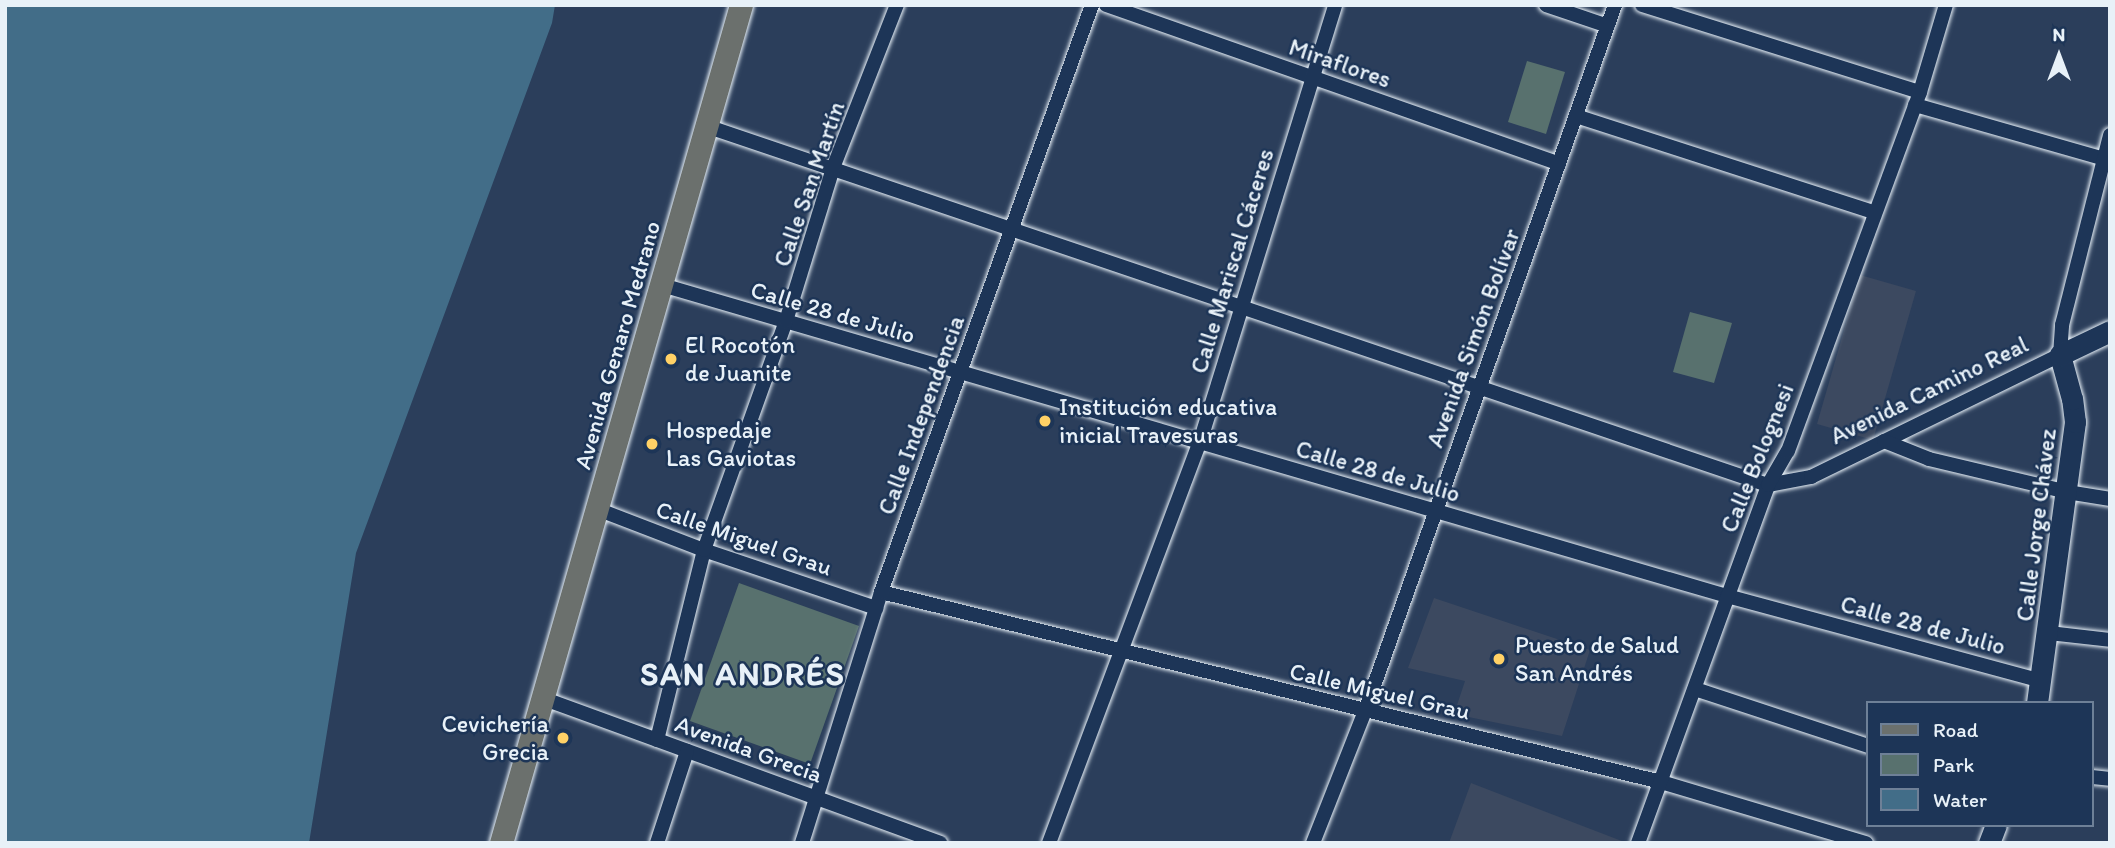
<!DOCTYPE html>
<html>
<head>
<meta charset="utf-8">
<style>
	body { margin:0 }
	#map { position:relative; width:2115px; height:848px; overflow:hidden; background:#2b3e5b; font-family:Itim,sans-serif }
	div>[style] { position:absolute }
	.built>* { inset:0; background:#3c4960 }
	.green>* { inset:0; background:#58716e }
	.water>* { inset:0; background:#426d88 }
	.roads { filter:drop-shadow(0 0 2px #e8f1f8) drop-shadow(0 0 2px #e8f1f8) }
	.street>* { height:14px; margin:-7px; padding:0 7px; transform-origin:7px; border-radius:7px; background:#1d3557 }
	.secondary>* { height:21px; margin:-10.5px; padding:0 10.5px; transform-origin:10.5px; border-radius:10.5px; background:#1d3557 }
	.primary>* { height:23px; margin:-11.5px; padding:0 11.5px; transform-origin:11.5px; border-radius:11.5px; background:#6b706d }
	.dots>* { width:19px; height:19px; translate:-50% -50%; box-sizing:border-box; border:4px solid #1d3557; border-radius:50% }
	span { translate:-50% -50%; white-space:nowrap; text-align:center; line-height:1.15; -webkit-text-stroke:5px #1d3557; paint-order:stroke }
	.street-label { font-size:24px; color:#e8f1f8 }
	.poi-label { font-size:24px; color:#e8f1f8 }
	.left { translate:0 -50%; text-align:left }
	.right { translate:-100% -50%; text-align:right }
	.district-label { font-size:32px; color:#e8f1f8; font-weight:700; letter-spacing:2px }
	.frame { position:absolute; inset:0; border:7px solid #e8f1f8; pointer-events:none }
	.legend { position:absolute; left:1866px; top:701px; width:228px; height:126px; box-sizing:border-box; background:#1d3557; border:2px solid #6e8097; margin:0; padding:9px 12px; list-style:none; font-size:21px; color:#e8f1f8 }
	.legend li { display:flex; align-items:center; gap:14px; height:35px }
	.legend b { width:35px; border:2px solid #6e8097 }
	.north { position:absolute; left:2024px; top:21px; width:70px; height:70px; -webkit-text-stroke:5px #1d3557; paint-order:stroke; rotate:0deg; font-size:19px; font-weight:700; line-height:28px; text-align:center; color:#e8f1f8 }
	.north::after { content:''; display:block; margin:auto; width:24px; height:32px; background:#e8f1f8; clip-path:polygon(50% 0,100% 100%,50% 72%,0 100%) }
</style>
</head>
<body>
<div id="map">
	<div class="built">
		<div style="clip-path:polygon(1860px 275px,1916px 291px,1873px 440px,1817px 424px)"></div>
		<div style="clip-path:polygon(1434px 598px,1590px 650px,1562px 736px,1454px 714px,1465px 681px,1408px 668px)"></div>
		<div style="clip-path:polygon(1471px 783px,1627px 843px,1449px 843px)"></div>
	</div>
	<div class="green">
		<div style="clip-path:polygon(1527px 61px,1565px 72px,1546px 134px,1508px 122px)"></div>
		<div style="clip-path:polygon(1690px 312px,1732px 323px,1714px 383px,1673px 372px)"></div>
		<div style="clip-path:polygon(739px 583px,859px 626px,810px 764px,690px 721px)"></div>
	</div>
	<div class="water">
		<div style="clip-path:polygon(5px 5px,555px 5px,552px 23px,356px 553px,309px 843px,5px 843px)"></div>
	</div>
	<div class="roads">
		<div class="street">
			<div style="left:1106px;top:5px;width:480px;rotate:19.3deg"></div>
			<div style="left:1546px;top:5px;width:65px;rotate:18.7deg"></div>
			<div style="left:1642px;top:5px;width:291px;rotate:17.4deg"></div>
			<div style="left:1915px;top:105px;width:197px;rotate:15.9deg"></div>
			<div style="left:1576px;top:116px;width:313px;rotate:17.9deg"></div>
			<div style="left:706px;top:126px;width:1121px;rotate:18.68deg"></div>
			<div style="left:1768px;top:485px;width:44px;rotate:-10.5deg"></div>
			<div style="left:1811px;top:477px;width:277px;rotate:-26.1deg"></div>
			<div style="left:2060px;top:355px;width:30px;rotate:-86deg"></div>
			<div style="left:2062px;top:325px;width:196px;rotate:-75.8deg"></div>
			<div style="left:662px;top:285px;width:1109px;rotate:16.28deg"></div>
			<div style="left:1727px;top:596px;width:326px;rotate:15.1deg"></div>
			<div style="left:1884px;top:441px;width:48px;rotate:21.8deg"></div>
			<div style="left:1929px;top:459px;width:142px;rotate:13.4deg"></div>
			<div style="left:2067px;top:492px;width:44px;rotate:9.2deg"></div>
			<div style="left:597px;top:509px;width:115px;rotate:21deg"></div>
			<div style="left:704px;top:550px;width:182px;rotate:18.6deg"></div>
			<div style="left:881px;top:592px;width:803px;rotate:13.69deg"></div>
			<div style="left:1661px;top:782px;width:214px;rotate:16.6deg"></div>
			<div style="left:2049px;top:633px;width:61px;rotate:6.5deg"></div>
			<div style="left:1695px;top:689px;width:182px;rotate:18.2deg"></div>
			<div style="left:542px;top:698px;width:424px;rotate:20deg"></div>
			<div style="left:657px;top:740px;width:196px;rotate:-76.1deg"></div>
			<div style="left:704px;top:550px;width:243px;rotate:-70.3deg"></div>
			<div style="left:786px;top:321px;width:160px;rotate:-72.9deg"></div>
			<div style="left:833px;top:168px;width:175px;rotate:-68.6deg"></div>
			<div style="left:2092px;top:777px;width:18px;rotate:6deg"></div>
			<div style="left:657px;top:843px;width:97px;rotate:-71.9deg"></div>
			<div style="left:802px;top:843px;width:263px;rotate:-72.5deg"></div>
			<div style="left:881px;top:592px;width:624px;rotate:-70.23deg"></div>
			<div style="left:1049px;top:843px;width:428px;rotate:-69.4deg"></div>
			<div style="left:1200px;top:442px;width:457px;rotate:-72.8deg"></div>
			<div style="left:1313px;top:843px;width:142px;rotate:-68.5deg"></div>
			<div style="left:1365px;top:711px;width:749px;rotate:-70.5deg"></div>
			<div style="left:1638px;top:843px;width:381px;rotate:-70deg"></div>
			<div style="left:1768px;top:485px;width:39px;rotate:-60deg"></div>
			<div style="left:1788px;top:451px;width:382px;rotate:-69.8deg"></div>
			<div style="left:1920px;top:92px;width:91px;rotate:-73.4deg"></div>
		</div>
		<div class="secondary">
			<div style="left:2037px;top:703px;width:284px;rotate:-82.3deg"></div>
			<div style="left:2075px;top:422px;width:23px;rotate:-97deg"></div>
			<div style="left:2072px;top:399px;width:46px;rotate:-105.3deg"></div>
			<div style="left:2060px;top:355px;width:55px;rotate:-25.6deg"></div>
			<div style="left:1989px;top:843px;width:19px;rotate:-69deg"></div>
		</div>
		<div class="primary">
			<div style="left:501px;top:843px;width:872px;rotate:-74.02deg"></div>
		</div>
	</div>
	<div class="dots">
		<div style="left:671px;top:359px;background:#ffd166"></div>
		<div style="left:1045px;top:421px;background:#ffd166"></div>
		<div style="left:652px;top:444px;background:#ffd166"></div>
		<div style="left:1499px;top:659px;background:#ffd166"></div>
		<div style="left:563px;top:738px;background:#ffd166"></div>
	</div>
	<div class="street-label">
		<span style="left:1340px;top:63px;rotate:19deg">Miraflores</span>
		<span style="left:809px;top:184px;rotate:-71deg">Calle San Martín</span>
		<span style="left:1232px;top:261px;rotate:-73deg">Calle Mariscal Cáceres</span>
		<span style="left:833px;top:312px;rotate:16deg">Calle 28 de Julio</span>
		<span style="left:1473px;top:338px;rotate:-70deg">Avenida Simón Bolívar</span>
		<span style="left:617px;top:345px;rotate:-74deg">Avenida Genaro Medrano</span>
		<span style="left:1929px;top:390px;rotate:-26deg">Avenida Camino Real</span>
		<span style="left:921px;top:415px;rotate:-70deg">Calle Independencia</span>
		<span style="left:1757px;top:458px;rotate:-68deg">Calle Bolognesi</span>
		<span style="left:1378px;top:471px;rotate:16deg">Calle 28 de Julio</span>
		<span style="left:2036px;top:525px;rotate:-83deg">Calle Jorge Chávez</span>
		<span style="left:744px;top:538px;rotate:19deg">Calle Miguel Grau</span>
		<span style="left:1923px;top:625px;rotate:15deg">Calle 28 de Julio</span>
		<span style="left:1380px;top:691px;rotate:13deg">Calle Miguel Grau</span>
		<span style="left:749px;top:749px;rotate:20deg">Avenida Grecia</span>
	</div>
	<div class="poi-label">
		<span class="left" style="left:685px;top:359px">El Rocotón<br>de Juanite</span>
		<span class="left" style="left:1059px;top:421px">Institución educativa<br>inicial Travesuras</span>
		<span class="left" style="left:666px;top:444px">Hospedaje<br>Las Gaviotas</span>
		<span class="left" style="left:1515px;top:659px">Puesto de Salud<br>San Andrés</span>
		<span class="right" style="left:549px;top:738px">Cevichería<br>Grecia</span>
	</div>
	<div class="district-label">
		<span style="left:743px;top:674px">SAN ANDRÉS</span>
	</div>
	<div class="frame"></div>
	<ul class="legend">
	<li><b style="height:9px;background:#6b706d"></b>Road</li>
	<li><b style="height:19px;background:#58716e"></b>Park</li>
	<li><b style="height:19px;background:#426d88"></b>Water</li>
	</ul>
	<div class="north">N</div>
</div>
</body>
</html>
